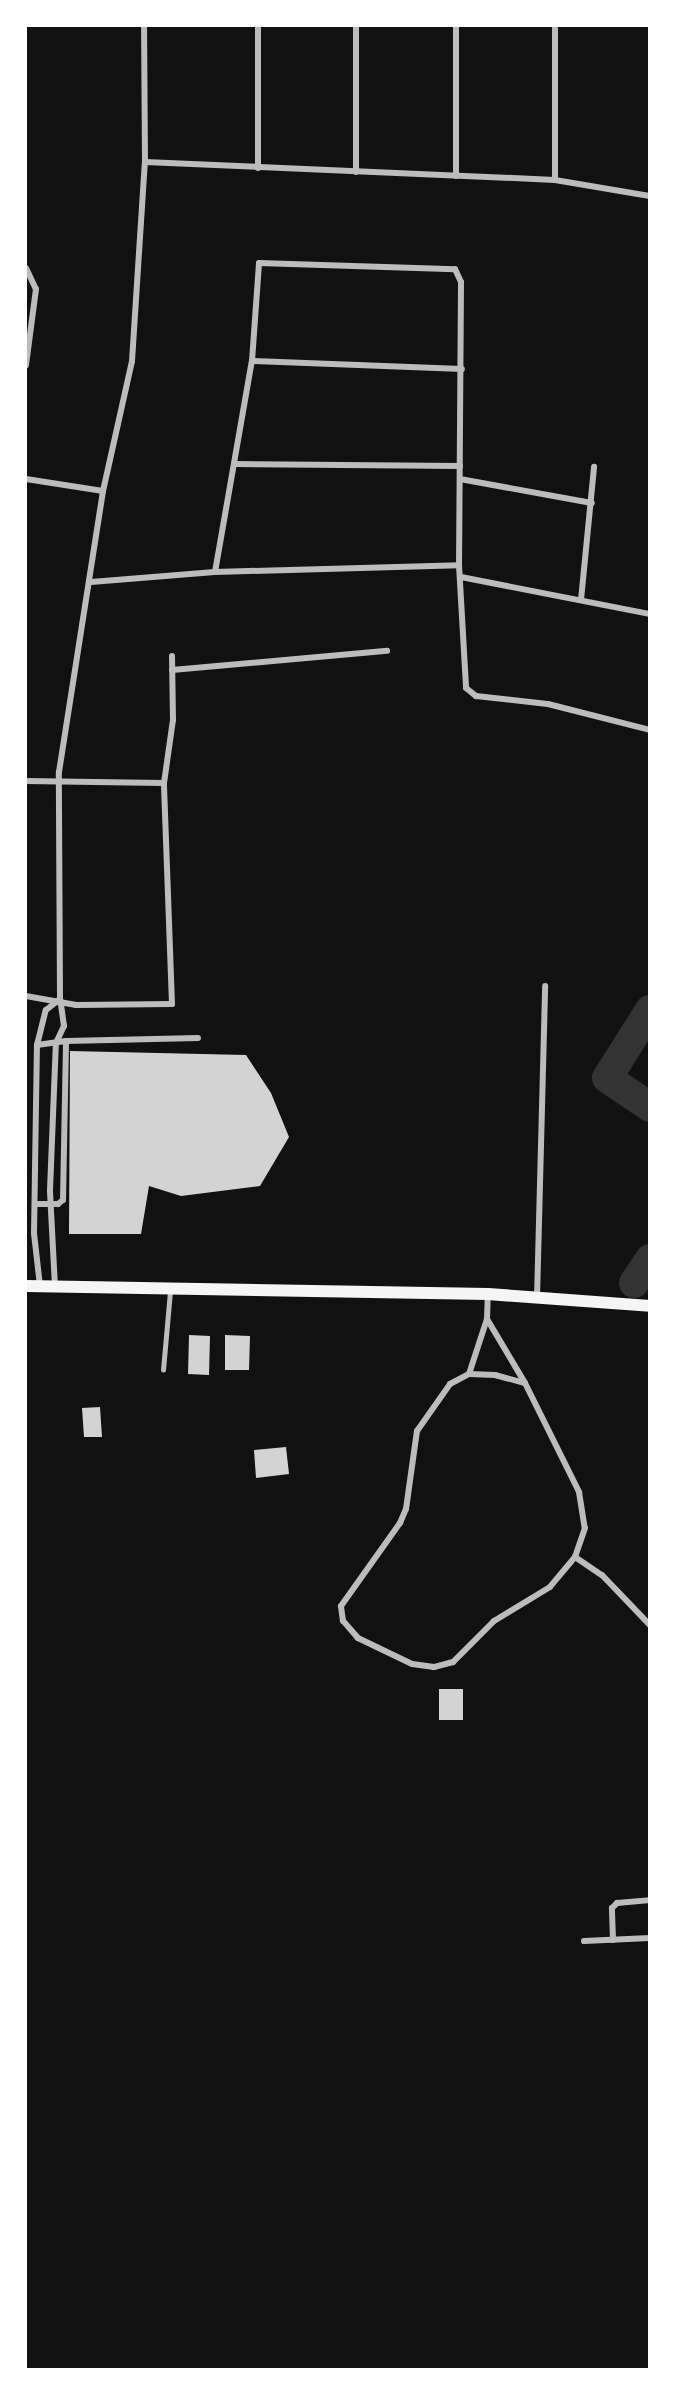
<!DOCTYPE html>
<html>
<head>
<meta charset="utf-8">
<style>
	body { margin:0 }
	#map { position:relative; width:675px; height:2395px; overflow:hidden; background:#111; font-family:"Noto Serif",serif }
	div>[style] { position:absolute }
	.river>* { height:30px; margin:-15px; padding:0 15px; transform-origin:15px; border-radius:15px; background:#333 }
	.building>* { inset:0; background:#d3d3d3 }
	.service>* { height:4.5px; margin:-2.25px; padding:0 2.25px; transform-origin:2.25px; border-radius:2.25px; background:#bcbcbc }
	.minor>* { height:6px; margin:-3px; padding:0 3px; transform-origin:3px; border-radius:3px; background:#bcbcbc }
	.secondary>* { height:12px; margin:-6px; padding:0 6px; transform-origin:6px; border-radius:6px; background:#f5f5f5 }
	span { translate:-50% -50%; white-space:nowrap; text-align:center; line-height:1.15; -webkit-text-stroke:5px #fff; paint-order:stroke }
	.frame { position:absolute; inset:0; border:27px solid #fff; pointer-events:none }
</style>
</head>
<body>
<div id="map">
	<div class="river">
		<div style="left:650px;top:1010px;width:80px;rotate:122.3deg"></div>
		<div style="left:607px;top:1078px;width:52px;rotate:34deg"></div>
		<div style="left:634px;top:1283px;width:29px;rotate:-56deg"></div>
	</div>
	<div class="building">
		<div style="clip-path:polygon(70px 1051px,246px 1055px,271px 1093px,289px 1137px,260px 1186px,181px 1196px,149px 1186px,141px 1234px,69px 1234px)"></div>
		<div style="clip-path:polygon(189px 1335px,210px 1336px,209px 1375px,188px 1374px)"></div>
		<div style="clip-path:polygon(225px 1335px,250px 1336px,249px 1370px,225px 1370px)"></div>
		<div style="clip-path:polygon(100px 1407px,102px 1437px,84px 1437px,82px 1408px)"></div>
		<div style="clip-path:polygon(286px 1447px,289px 1474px,256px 1478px,254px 1450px)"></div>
		<div style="clip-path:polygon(439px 1689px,463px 1689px,463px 1720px,439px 1720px)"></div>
	</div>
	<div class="service">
		<div style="left:163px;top:1370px;width:79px;rotate:-84.9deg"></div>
	</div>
	<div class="minor">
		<div style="left:258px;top:26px;width:142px;rotate:90deg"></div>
		<div style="left:456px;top:26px;width:150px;rotate:90deg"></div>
		<div style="left:555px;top:26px;width:154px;rotate:90deg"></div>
		<div style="left:145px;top:162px;width:410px;rotate:2.5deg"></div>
		<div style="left:555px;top:180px;width:96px;rotate:9.6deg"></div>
		<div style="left:356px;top:172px;width:146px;rotate:-90deg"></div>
		<div style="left:26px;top:268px;width:23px;rotate:65deg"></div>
		<div style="left:36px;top:289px;width:77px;rotate:97.5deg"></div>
		<div style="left:252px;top:361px;width:210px;rotate:2.2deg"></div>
		<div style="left:235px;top:464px;width:225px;rotate:0.5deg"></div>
		<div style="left:26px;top:479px;width:78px;rotate:8.9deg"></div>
		<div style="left:460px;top:479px;width:134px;rotate:10.3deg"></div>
		<div style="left:215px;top:572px;width:214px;rotate:-80.1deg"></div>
		<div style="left:252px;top:361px;width:98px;rotate:-85.9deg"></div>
		<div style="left:259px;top:263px;width:196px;rotate:1.8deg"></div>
		<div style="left:455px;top:269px;width:14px;rotate:65deg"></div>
		<div style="left:461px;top:282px;width:283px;rotate:90.4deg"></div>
		<div style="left:459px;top:565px;width:123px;rotate:86.7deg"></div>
		<div style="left:466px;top:688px;width:13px;rotate:39deg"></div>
		<div style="left:476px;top:696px;width:72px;rotate:6.3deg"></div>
		<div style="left:548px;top:704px;width:105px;rotate:14.3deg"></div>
		<div style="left:461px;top:577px;width:193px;rotate:11.1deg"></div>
		<div style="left:91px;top:582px;width:124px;rotate:-4.6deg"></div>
		<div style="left:215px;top:572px;width:244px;rotate:-1.6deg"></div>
		<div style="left:581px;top:600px;width:134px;rotate:-84.4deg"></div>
		<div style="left:172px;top:670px;width:216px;rotate:-5.1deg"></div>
		<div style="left:26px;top:781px;width:138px;rotate:0.8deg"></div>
		<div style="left:26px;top:996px;width:51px;rotate:10.2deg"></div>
		<div style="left:76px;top:1005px;width:96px;rotate:-0.6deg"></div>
		<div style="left:172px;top:1004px;width:221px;rotate:-92.1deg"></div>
		<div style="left:164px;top:783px;width:64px;rotate:-81.9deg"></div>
		<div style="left:173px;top:720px;width:64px;rotate:-90.9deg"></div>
		<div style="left:37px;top:1045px;width:29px;rotate:-8deg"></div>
		<div style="left:66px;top:1041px;width:132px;rotate:-1.3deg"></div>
		<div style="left:36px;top:1204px;width:22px"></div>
		<div style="left:58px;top:1204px;width:6px;rotate:-39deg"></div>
		<div style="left:63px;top:1200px;width:159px;rotate:-88.9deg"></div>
		<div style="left:40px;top:1286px;width:53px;rotate:-96.5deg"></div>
		<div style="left:34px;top:1233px;width:188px;rotate:-89.1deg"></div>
		<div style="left:37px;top:1045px;width:36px;rotate:-76deg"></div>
		<div style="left:46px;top:1010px;width:16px;rotate:-38deg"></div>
		<div style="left:55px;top:1287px;width:97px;rotate:-93deg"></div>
		<div style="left:50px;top:1190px;width:147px;rotate:-87.7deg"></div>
		<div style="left:56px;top:1043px;width:19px;rotate:-65deg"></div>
		<div style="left:64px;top:1026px;width:27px;rotate:-98deg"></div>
		<div style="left:60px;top:999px;width:227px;rotate:-90.3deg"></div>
		<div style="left:59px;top:772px;width:284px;rotate:-81.1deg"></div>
		<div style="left:103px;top:491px;width:133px;rotate:-77.4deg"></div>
		<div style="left:132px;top:361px;width:199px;rotate:-86.3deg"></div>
		<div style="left:145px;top:162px;width:136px;rotate:-90.4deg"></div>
		<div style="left:537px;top:1298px;width:312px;rotate:-88.5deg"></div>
		<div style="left:487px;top:1319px;width:74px;rotate:59.3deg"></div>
		<div style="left:469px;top:1374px;width:26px;rotate:2deg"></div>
		<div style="left:495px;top:1375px;width:31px;rotate:15deg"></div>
		<div style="left:525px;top:1383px;width:122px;rotate:63.6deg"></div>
		<div style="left:579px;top:1492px;width:36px;rotate:81deg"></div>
		<div style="left:585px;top:1528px;width:31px;rotate:109deg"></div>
		<div style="left:575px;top:1557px;width:39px;rotate:130deg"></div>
		<div style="left:550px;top:1587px;width:66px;rotate:148.7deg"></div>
		<div style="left:494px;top:1621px;width:58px;rotate:135deg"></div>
		<div style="left:453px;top:1662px;width:20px;rotate:165deg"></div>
		<div style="left:434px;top:1667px;width:22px;rotate:-172deg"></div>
		<div style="left:412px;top:1664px;width:60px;rotate:-154.3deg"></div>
		<div style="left:358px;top:1638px;width:23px;rotate:-131deg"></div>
		<div style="left:343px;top:1621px;width:15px;rotate:-98deg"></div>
		<div style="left:341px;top:1606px;width:102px;rotate:-54.6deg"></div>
		<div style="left:400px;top:1523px;width:15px;rotate:-67deg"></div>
		<div style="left:406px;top:1509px;width:79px;rotate:-82deg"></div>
		<div style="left:417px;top:1431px;width:57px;rotate:-54.9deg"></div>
		<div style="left:450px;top:1384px;width:21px;rotate:-28deg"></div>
		<div style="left:469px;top:1374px;width:58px;rotate:-71.9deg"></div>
		<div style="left:487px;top:1319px;width:25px;rotate:-88deg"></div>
		<div style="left:575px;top:1557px;width:32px;rotate:34deg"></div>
		<div style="left:602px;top:1575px;width:69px;rotate:46.2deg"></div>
		<div style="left:613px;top:1940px;width:32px;rotate:-92deg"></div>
		<div style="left:612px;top:1908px;width:7px;rotate:-45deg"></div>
		<div style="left:617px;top:1903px;width:33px;rotate:-5deg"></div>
		<div style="left:584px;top:1941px;width:66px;rotate:-2.6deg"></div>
	</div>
	<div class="secondary">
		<div style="left:26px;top:1286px;width:462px;rotate:1deg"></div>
		<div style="left:488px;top:1294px;width:162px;rotate:4.2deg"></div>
	</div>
	<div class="frame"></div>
</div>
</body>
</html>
